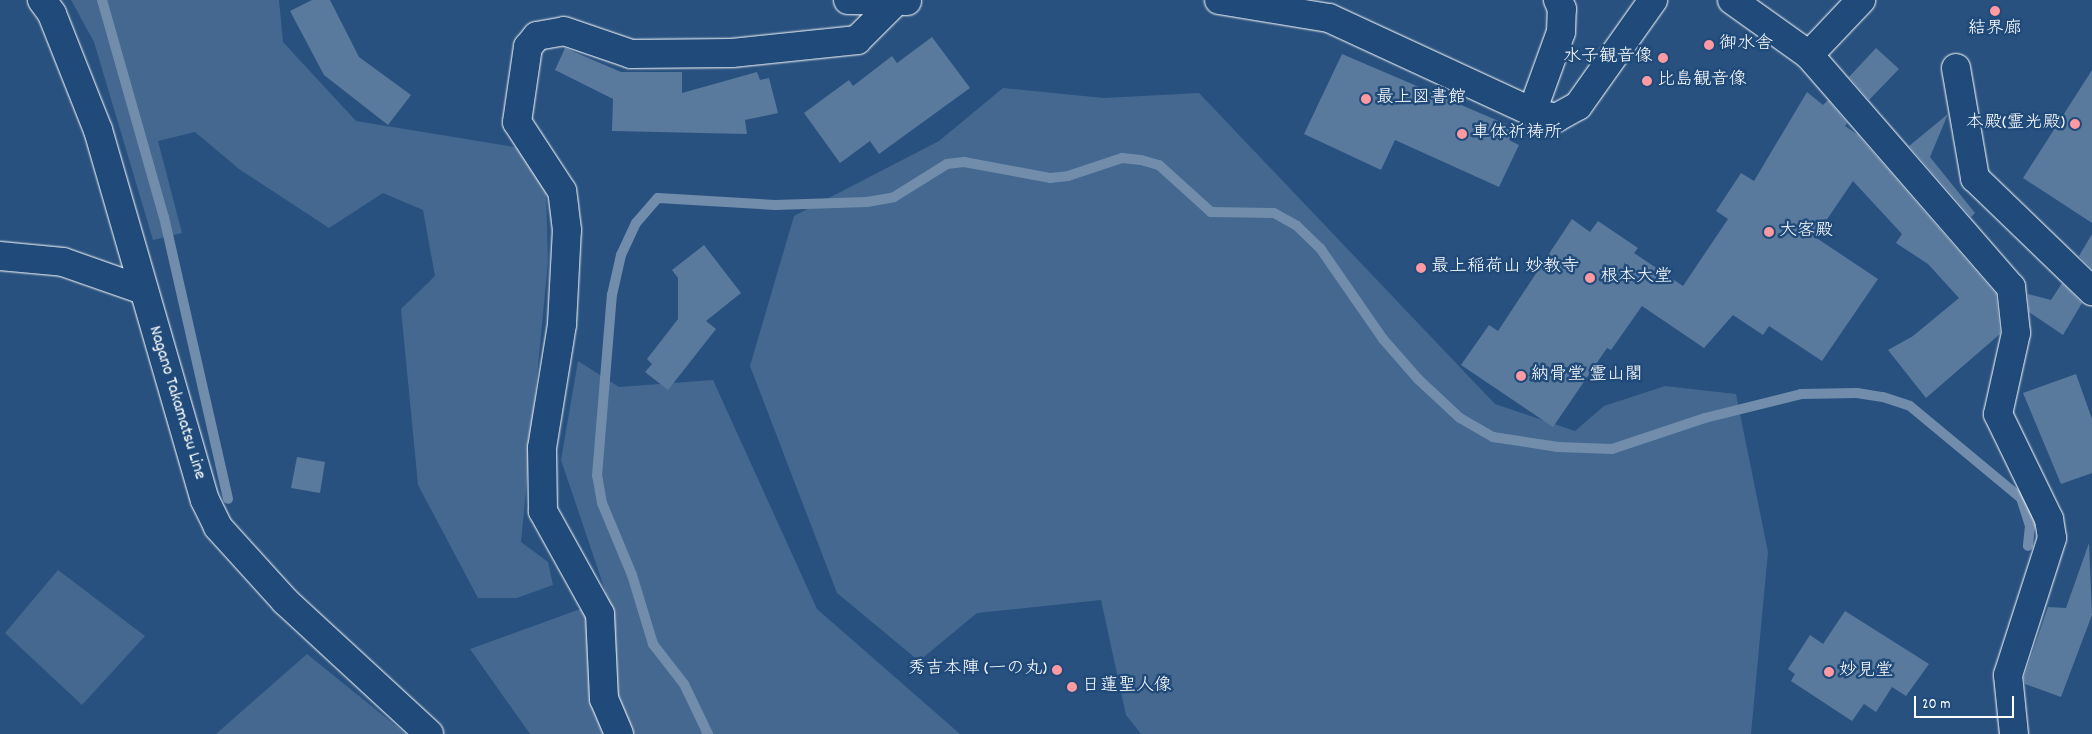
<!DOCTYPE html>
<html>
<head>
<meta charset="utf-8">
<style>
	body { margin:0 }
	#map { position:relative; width:2092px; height:734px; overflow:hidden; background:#28517f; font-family:Dekko,"Klee One",sans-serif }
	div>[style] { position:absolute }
	.green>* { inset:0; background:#446890 }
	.stream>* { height:10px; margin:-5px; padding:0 5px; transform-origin:5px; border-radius:5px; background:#718dab }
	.building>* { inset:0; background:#5a7a9d }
	.roads { filter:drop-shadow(0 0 1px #fff) drop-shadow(0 0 1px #fff) }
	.minor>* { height:28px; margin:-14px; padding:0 14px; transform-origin:14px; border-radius:14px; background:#1f4a7a }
	.major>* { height:28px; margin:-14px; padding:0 14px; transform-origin:14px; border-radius:14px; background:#1f4a7a }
	.dots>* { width:14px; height:14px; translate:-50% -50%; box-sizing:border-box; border:2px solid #1f4a7a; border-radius:50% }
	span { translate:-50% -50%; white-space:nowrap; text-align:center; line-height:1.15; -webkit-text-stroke:5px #1f4a7a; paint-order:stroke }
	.poi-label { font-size:18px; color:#fff }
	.left { translate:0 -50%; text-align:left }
	.right { translate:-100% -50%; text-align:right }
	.street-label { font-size:18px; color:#fff }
	.scale { position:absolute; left:1914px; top:696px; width:100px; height:22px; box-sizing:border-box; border:2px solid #fff; border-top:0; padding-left:6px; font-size:15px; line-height:18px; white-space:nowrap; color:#fff; -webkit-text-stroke:4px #1f4a7a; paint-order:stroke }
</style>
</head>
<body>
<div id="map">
	<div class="green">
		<div style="clip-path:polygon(71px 0,279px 0,283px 42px,356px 121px,520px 148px,546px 192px,548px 262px,521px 542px,548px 562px,553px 585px,517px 598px,478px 598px,418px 485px,401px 309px,435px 276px,423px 210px,383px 193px,329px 228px,239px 169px,195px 132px,158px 141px,182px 233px,153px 240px,94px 42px)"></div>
		<div style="clip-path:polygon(1003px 88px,1104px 98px,1199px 93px,1495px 404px,1575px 431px,1604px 406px,1665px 386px,1736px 394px,1768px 552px,1751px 734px,1141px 734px,1126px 715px,1101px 600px,977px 613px,919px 661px,837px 593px,750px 366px,794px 216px,939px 141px)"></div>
		<div style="clip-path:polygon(578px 361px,619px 387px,713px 380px,817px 609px,960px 734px,530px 734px,470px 649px,608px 599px,561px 460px)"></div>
		<div style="clip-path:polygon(58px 570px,145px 636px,82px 705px,5px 633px)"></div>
		<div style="clip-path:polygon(307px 654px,406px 734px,216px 734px)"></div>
	</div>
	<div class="stream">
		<div style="left:102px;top:0;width:226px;rotate:74.1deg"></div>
		<div style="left:164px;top:217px;width:289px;rotate:77.2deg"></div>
		<div style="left:708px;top:734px;width:55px;rotate:-115.6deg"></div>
		<div style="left:684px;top:684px;width:51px;rotate:-127.8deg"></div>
		<div style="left:653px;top:644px;width:72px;rotate:-106.9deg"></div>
		<div style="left:632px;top:575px;width:78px;rotate:-112.6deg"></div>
		<div style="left:602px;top:503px;width:27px;rotate:-100deg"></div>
		<div style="left:597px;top:476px;width:182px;rotate:-85.3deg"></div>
		<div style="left:612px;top:295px;width:41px;rotate:-77.3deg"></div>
		<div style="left:621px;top:255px;width:35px;rotate:-65deg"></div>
		<div style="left:636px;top:223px;width:33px;rotate:-49deg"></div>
		<div style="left:658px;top:198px;width:117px;rotate:3.4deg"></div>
		<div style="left:775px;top:205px;width:92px;rotate:-1.9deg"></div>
		<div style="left:867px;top:202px;width:27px;rotate:-10deg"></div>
		<div style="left:894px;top:197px;width:62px;rotate:-31.9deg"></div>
		<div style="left:947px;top:164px;width:17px;rotate:-7deg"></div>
		<div style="left:964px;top:162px;width:87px;rotate:10.5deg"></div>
		<div style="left:1050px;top:178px;width:18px;rotate:-6deg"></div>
		<div style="left:1068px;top:176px;width:57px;rotate:-18.4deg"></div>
		<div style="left:1122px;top:158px;width:19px;rotate:6deg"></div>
		<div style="left:1141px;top:160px;width:19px;rotate:16deg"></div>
		<div style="left:1159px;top:165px;width:70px;rotate:42.1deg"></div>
		<div style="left:1211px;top:212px;width:63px;rotate:0.9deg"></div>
		<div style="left:1274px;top:213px;width:26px;rotate:29deg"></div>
		<div style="left:1297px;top:226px;width:32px;rotate:44deg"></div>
		<div style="left:1320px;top:248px;width:111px;rotate:55.3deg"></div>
		<div style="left:1383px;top:339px;width:53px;rotate:48.8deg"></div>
		<div style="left:1418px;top:379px;width:57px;rotate:42.9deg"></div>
		<div style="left:1460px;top:418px;width:38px;rotate:30deg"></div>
		<div style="left:1493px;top:437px;width:66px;rotate:8.7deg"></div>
		<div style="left:1558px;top:447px;width:54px;rotate:2.1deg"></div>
		<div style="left:1612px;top:449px;width:98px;rotate:-18.4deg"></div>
		<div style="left:1705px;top:418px;width:99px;rotate:-14deg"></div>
		<div style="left:1801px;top:394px;width:56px;rotate:-1deg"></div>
		<div style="left:1857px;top:393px;width:26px;rotate:9deg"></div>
		<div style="left:1883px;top:397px;width:28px;rotate:18deg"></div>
		<div style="left:1910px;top:406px;width:144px;rotate:39.7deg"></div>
		<div style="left:2021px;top:498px;width:29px;rotate:72deg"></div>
		<div style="left:2030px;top:526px;width:20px;rotate:96deg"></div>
	</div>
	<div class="building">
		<div style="clip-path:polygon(312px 0,330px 0,359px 57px,411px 95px,388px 125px,324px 75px,290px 11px)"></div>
		<div style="clip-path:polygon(932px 37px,970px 88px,879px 154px,870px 141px,840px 163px,804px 113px,849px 80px,853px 86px,892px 56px,897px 63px)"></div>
		<div style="clip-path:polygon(565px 48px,621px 72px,682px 72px,682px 93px,757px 72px,760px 80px,769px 78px,778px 113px,745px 120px,747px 134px,612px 131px,613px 99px,555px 70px)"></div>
		<div style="clip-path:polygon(1876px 48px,1899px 69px,1869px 100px,1849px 77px)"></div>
		<div style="clip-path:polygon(1342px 54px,1515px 128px,1509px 140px,1519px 145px,1499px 187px,1395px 140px,1381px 170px,1304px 134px)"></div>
		<div style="clip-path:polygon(2092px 70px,2092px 223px,2023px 178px)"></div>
		<div style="clip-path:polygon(1807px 92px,1823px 105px,1828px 100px,1847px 123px,1845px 126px,1858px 135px,1996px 294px,2000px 334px,1926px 398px,1888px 350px,1913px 336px,1959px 298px,1928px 264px,1896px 243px,1902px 234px,1853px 181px,1815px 237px,1878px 279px,1822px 361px,1769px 326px,1763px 335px,1733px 315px,1704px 348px,1642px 306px,1611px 350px,1607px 348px,1553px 427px,1461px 365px,1489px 325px,1498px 331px,1572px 219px,1590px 232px,1598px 221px,1638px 248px,1634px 253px,1683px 286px,1728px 219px,1716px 211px,1741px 173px,1754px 181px)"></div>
		<div style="clip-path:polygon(1948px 114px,1930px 157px,1975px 213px,1971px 217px,1909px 146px)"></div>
		<div style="clip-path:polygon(2092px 234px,2092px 269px,2079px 256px)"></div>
		<div style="clip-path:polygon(704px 245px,741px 293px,706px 321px,716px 329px,668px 390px,645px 372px,652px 364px,647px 359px,678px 319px,678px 278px,672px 270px)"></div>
		<div style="clip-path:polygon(2062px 283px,2082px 303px,2063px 335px,2029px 312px,2028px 294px,2051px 300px)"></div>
		<div style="clip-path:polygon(2076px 374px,2092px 419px,2092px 473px,2061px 484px,2023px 393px)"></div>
		<div style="clip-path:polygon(297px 457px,325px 462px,320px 493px,291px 488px)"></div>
		<div style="clip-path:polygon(2089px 543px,2092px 615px,2061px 697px,2025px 684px,2024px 677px,2048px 607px,2066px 608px)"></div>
		<div style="clip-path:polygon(1845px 611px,1929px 664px,1906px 696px,1892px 687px,1876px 712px,1864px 704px,1852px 721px,1791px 681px,1795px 674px,1788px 669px,1810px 635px,1823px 644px)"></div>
	</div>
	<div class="roads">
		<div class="minor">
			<div style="left:848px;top:0;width:59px;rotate:1deg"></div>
			<div style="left:1219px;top:0;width:111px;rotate:9.3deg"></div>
			<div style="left:1329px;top:18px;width:224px;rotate:24.8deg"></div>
			<div style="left:1532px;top:112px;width:25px;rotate:14deg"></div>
			<div style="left:1556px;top:118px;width:25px;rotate:-29deg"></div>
			<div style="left:1578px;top:106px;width:130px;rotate:-54.7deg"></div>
			<div style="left:1732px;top:0;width:95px;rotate:35.5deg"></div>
			<div style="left:1809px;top:55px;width:308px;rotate:49deg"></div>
			<div style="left:2011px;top:287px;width:46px;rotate:83.8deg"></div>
			<div style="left:2016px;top:333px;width:83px;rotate:102.5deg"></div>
			<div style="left:1998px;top:414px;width:117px;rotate:64.1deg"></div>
			<div style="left:2049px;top:519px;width:19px;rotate:81deg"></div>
			<div style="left:2052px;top:538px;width:144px;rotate:107.8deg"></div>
			<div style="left:2008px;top:675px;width:59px;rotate:84.2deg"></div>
			<div style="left:1809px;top:55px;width:76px;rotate:-46.6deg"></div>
			<div style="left:1956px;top:68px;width:112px;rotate:80.2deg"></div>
			<div style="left:1975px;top:178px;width:163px;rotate:44deg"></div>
			<div style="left:1532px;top:112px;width:85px;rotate:-70.1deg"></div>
			<div style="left:1561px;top:32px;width:23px;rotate:-88deg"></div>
			<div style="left:1562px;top:9px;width:10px;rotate:-114deg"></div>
			<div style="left:0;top:256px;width:63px;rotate:5.4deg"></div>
			<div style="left:63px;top:262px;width:85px;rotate:19.3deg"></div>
			<div style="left:619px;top:734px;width:38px;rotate:-113deg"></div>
			<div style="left:604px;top:699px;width:85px;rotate:-92.7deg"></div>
			<div style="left:600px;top:614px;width:118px;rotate:-119deg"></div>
			<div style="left:543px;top:511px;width:63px;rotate:-90.9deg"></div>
			<div style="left:542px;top:448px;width:126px;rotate:-80.8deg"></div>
			<div style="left:562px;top:324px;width:94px;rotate:-87deg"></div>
			<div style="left:567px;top:230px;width:39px;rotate:-97deg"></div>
			<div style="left:562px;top:191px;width:82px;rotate:-123.1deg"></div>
			<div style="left:517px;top:122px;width:76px;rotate:-81.7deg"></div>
			<div style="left:528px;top:47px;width:14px;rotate:-51deg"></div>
			<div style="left:537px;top:36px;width:27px;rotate:-10deg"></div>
			<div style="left:564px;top:31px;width:71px;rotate:18.9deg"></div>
			<div style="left:631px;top:54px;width:101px;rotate:-0.6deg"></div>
			<div style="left:732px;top:53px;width:126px;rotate:-5.9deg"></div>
			<div style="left:857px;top:40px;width:52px;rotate:-45deg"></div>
		</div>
		<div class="major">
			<div style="left:42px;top:0;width:17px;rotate:54deg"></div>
			<div style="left:52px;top:14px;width:125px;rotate:68.4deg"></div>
			<div style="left:98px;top:130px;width:385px;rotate:73.9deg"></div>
			<div style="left:205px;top:500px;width:30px;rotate:64deg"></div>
			<div style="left:218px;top:527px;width:100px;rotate:47.8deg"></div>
			<div style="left:285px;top:601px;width:196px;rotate:42.7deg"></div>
		</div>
	</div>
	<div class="dots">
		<div style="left:1995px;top:11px;background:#ff9aa2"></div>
		<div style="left:1709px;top:45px;background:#ff9aa2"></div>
		<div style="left:1663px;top:58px;background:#ff9aa2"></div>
		<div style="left:1647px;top:81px;background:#ff9aa2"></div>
		<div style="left:1366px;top:99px;background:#ff9aa2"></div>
		<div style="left:2075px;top:124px;background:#ff9aa2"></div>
		<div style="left:1462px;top:134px;background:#ff9aa2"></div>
		<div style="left:1769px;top:232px;background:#ff9aa2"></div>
		<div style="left:1421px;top:268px;background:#ff9aa2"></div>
		<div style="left:1590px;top:278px;background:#ff9aa2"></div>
		<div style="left:1521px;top:376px;background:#ff9aa2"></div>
		<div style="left:1057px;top:670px;background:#ff9aa2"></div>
		<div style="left:1829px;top:672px;background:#ff9aa2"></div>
		<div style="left:1072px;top:687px;background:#ff9aa2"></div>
	</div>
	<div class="poi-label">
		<span style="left:1995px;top:30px">結界廊</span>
		<span class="left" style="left:1719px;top:45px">御水舎</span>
		<span class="right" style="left:1653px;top:58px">水子観音像</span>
		<span class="left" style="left:1657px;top:81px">比島観音像</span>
		<span class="left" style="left:1376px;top:99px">最上図書館</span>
		<span class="right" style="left:2065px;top:124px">本殿(霊光殿)</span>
		<span class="left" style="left:1472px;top:134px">車体祈祷所</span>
		<span class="left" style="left:1779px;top:232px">大客殿</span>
		<span class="left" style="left:1431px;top:268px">最上稲荷山 妙教寺</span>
		<span class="left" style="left:1600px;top:278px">根本大堂</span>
		<span class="left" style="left:1531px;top:376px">納骨堂 霊山閣</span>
		<span class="right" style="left:1047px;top:670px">秀吉本陣 (一の丸)</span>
		<span class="left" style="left:1839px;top:672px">妙見堂</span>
		<span class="left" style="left:1082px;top:687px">日蓮聖人像</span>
	</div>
	<div class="street-label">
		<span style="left:176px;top:403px;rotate:73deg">Nagano Takamatsu Line</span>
	</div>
	<div class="scale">20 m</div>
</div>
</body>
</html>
